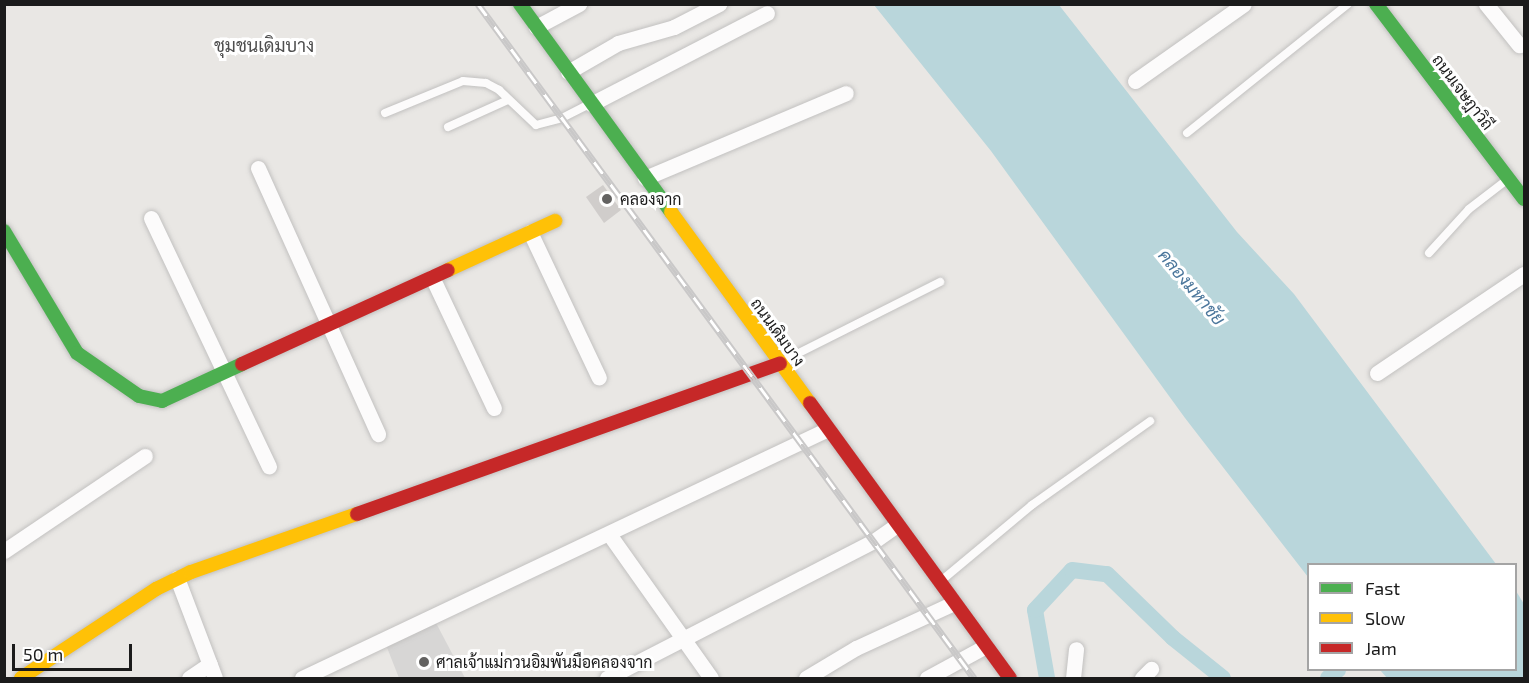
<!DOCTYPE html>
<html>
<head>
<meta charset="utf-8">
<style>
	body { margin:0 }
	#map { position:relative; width:1529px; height:683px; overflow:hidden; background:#e9e7e4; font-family:"Exo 2",Sarabun,sans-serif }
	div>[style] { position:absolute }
	.religious>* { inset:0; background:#d7d6d5 }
	.water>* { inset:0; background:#b9d6db }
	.canal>* { height:16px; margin:-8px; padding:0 8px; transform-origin:8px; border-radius:8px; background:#b9d6db }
	.building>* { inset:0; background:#d0cdcb }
	.roads { filter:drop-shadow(0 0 2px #c2c1c0) drop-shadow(0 0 2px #c2c1c0) }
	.lane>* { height:8px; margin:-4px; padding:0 4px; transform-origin:4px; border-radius:4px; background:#fcfbfb }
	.street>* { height:15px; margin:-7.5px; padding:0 7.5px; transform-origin:7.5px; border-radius:7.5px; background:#fcfbfb }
	.fast>* { height:14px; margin:-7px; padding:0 7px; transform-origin:7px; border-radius:7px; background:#4caf50 }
	.slow>* { height:14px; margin:-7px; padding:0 7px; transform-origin:7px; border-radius:7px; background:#ffc107 }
	.jam>* { height:14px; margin:-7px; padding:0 7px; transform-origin:7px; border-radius:7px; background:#c62828 }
	.rail>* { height:7px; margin-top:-3.5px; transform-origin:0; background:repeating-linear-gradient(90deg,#fff 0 14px,#c9c8c8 0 28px); box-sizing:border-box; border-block:2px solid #c9c8c8 }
	.dots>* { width:16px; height:16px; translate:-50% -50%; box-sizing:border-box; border:3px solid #fff; border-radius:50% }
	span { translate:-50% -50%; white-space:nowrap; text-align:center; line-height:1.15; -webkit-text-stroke:6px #fff; paint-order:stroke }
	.street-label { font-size:16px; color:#1b1b1b }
	.poi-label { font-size:16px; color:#1b1b1b }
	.left { translate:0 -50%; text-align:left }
	.neighbourhood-label { font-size:18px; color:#4e4e4e }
	.water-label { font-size:18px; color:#4c779c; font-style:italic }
	.frame { position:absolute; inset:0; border:6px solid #1b1b1b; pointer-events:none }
	.legend { position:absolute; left:1307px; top:563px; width:210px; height:108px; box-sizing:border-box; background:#fff; border:2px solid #a4a4a4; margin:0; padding:8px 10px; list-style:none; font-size:18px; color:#1b1b1b }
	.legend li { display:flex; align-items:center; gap:12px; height:30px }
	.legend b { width:30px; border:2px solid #a4a4a4 }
	.scale { position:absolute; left:12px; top:644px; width:120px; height:27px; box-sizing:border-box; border:3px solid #1b1b1b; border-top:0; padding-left:8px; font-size:18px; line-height:21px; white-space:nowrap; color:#1b1b1b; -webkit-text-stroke:4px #fff; paint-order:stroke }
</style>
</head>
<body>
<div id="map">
	<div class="religious">
		<div style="clip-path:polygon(435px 621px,465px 678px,399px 678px,386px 645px)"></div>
	</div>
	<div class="water">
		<div style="clip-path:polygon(874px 5px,1059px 5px,1237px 232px,1294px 294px,1496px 564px,1308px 564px,1308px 577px,1185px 418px,991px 151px)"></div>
		<div style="clip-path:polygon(1516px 591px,1524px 604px,1524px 678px,1387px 678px,1380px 670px,1516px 670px)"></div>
	</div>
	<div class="canal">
		<div style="left:1047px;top:678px;width:69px;rotate:-100deg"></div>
		<div style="left:1035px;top:610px;width:54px;rotate:-47.2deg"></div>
		<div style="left:1072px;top:570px;width:35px;rotate:7deg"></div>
		<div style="left:1107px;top:574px;width:92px;rotate:44.1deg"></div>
		<div style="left:1173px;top:638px;width:64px;rotate:38.7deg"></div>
		<div style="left:1328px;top:678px;width:13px;rotate:-39deg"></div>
	</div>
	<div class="building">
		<div style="clip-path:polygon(603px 185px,621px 210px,604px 223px,586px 197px)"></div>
	</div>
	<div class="roads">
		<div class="lane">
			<div style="left:385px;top:113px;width:84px;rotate:-22.3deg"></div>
			<div style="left:463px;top:81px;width:23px;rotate:5deg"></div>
			<div style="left:486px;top:83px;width:15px;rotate:28deg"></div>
			<div style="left:499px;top:90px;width:51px;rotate:43.4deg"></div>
			<div style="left:536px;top:125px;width:27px;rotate:-15deg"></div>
			<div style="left:562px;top:118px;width:30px;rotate:-27deg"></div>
			<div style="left:448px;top:127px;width:66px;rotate:-24.2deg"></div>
			<div style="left:1187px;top:133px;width:206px;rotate:-38.7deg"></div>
			<div style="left:1429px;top:253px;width:59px;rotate:-47.7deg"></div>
			<div style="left:1469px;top:209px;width:49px;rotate:-37.6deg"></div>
			<div style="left:783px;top:361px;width:176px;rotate:-26.7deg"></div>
			<div style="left:942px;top:580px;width:117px;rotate:-39.8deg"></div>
			<div style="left:1032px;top:505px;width:145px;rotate:-35.4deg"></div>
		</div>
		<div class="street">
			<div style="left:1486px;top:4px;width:53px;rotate:51.2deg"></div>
			<div style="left:536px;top:27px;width:49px;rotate:-28.1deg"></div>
			<div style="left:568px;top:72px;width:58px;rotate:-30.1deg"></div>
			<div style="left:618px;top:43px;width:58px;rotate:-15.9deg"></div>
			<div style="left:674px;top:27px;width:51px;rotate:-27.1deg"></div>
			<div style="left:1135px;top:81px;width:133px;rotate:-35.2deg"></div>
			<div style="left:591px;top:104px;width:198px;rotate:-27.3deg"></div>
			<div style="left:258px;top:168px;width:292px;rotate:65.7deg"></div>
			<div style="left:645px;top:178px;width:218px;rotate:-22.9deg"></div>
			<div style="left:151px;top:218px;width:275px;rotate:64.6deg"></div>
			<div style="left:530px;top:232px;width:161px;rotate:64.7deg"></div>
			<div style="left:432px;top:277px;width:145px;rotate:64.7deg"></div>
			<div style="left:1377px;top:373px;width:177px;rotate:-34deg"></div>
			<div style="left:609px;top:534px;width:176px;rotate:54.7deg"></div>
			<div style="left:4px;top:551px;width:170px;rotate:-34deg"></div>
			<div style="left:177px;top:578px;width:107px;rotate:69.2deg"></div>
			<div style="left:189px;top:678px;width:25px;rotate:-34deg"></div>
			<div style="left:302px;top:678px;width:582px;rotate:-25.33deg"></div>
			<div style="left:607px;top:678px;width:300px;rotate:-27.2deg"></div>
			<div style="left:874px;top:541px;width:28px;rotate:-35deg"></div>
			<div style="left:806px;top:678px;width:58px;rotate:-31deg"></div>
			<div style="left:856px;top:648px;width:108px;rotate:-24.7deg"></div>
			<div style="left:927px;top:678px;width:67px;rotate:-28.5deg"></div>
			<div style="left:1073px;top:678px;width:29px;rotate:-84deg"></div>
			<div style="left:1142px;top:678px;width:13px;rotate:-45deg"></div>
		</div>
		<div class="fast">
			<div style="left:520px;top:4px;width:257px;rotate:54deg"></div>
			<div style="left:1376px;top:4px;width:245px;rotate:52.8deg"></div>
			<div style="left:4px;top:231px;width:142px;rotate:59.1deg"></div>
			<div style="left:77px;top:353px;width:75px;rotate:34.7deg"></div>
			<div style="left:139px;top:396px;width:24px;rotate:12deg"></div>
			<div style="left:162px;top:401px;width:88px;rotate:-24.8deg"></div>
		</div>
		<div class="slow">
			<div style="left:671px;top:212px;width:236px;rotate:54deg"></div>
			<div style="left:448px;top:270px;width:118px;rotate:-24.6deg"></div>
			<div style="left:21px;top:678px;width:162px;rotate:-33.4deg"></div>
			<div style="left:156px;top:589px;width:39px;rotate:-26deg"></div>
			<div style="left:191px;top:572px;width:176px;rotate:-19.3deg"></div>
		</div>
		<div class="jam">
			<div style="left:242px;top:364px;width:226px;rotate:-24.5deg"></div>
			<div style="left:810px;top:403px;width:340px;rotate:54deg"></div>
			<div style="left:357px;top:514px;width:449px;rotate:-19.6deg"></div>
		</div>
	</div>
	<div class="rail">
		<div style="left:478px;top:4px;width:837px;rotate:53.65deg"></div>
	</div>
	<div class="dots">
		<div style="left:607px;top:199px;background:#636261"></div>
		<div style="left:424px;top:662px;background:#636261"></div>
	</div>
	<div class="street-label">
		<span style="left:1463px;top:92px;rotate:53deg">ถนนเจษฎาวิถี</span>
		<span style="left:778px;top:332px;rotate:54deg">ถนนเดิมบาง</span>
	</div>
	<div class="poi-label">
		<span class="left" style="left:620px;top:199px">คลองจาก</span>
		<span class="left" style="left:436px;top:662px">ศาลเจ้าแม่กวนอิมพันมือคลองจาก</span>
	</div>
	<div class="neighbourhood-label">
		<span style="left:264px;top:45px">ชุมชนเดิมบาง</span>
	</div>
	<div class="water-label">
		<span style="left:1192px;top:287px;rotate:50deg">คลองมหาชัย</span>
	</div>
	<div class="frame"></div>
	<ul class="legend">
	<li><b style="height:8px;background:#4caf50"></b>Fast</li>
	<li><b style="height:8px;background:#ffc107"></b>Slow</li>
	<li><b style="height:8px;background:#c62828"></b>Jam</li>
	</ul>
	<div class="scale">50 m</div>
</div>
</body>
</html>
